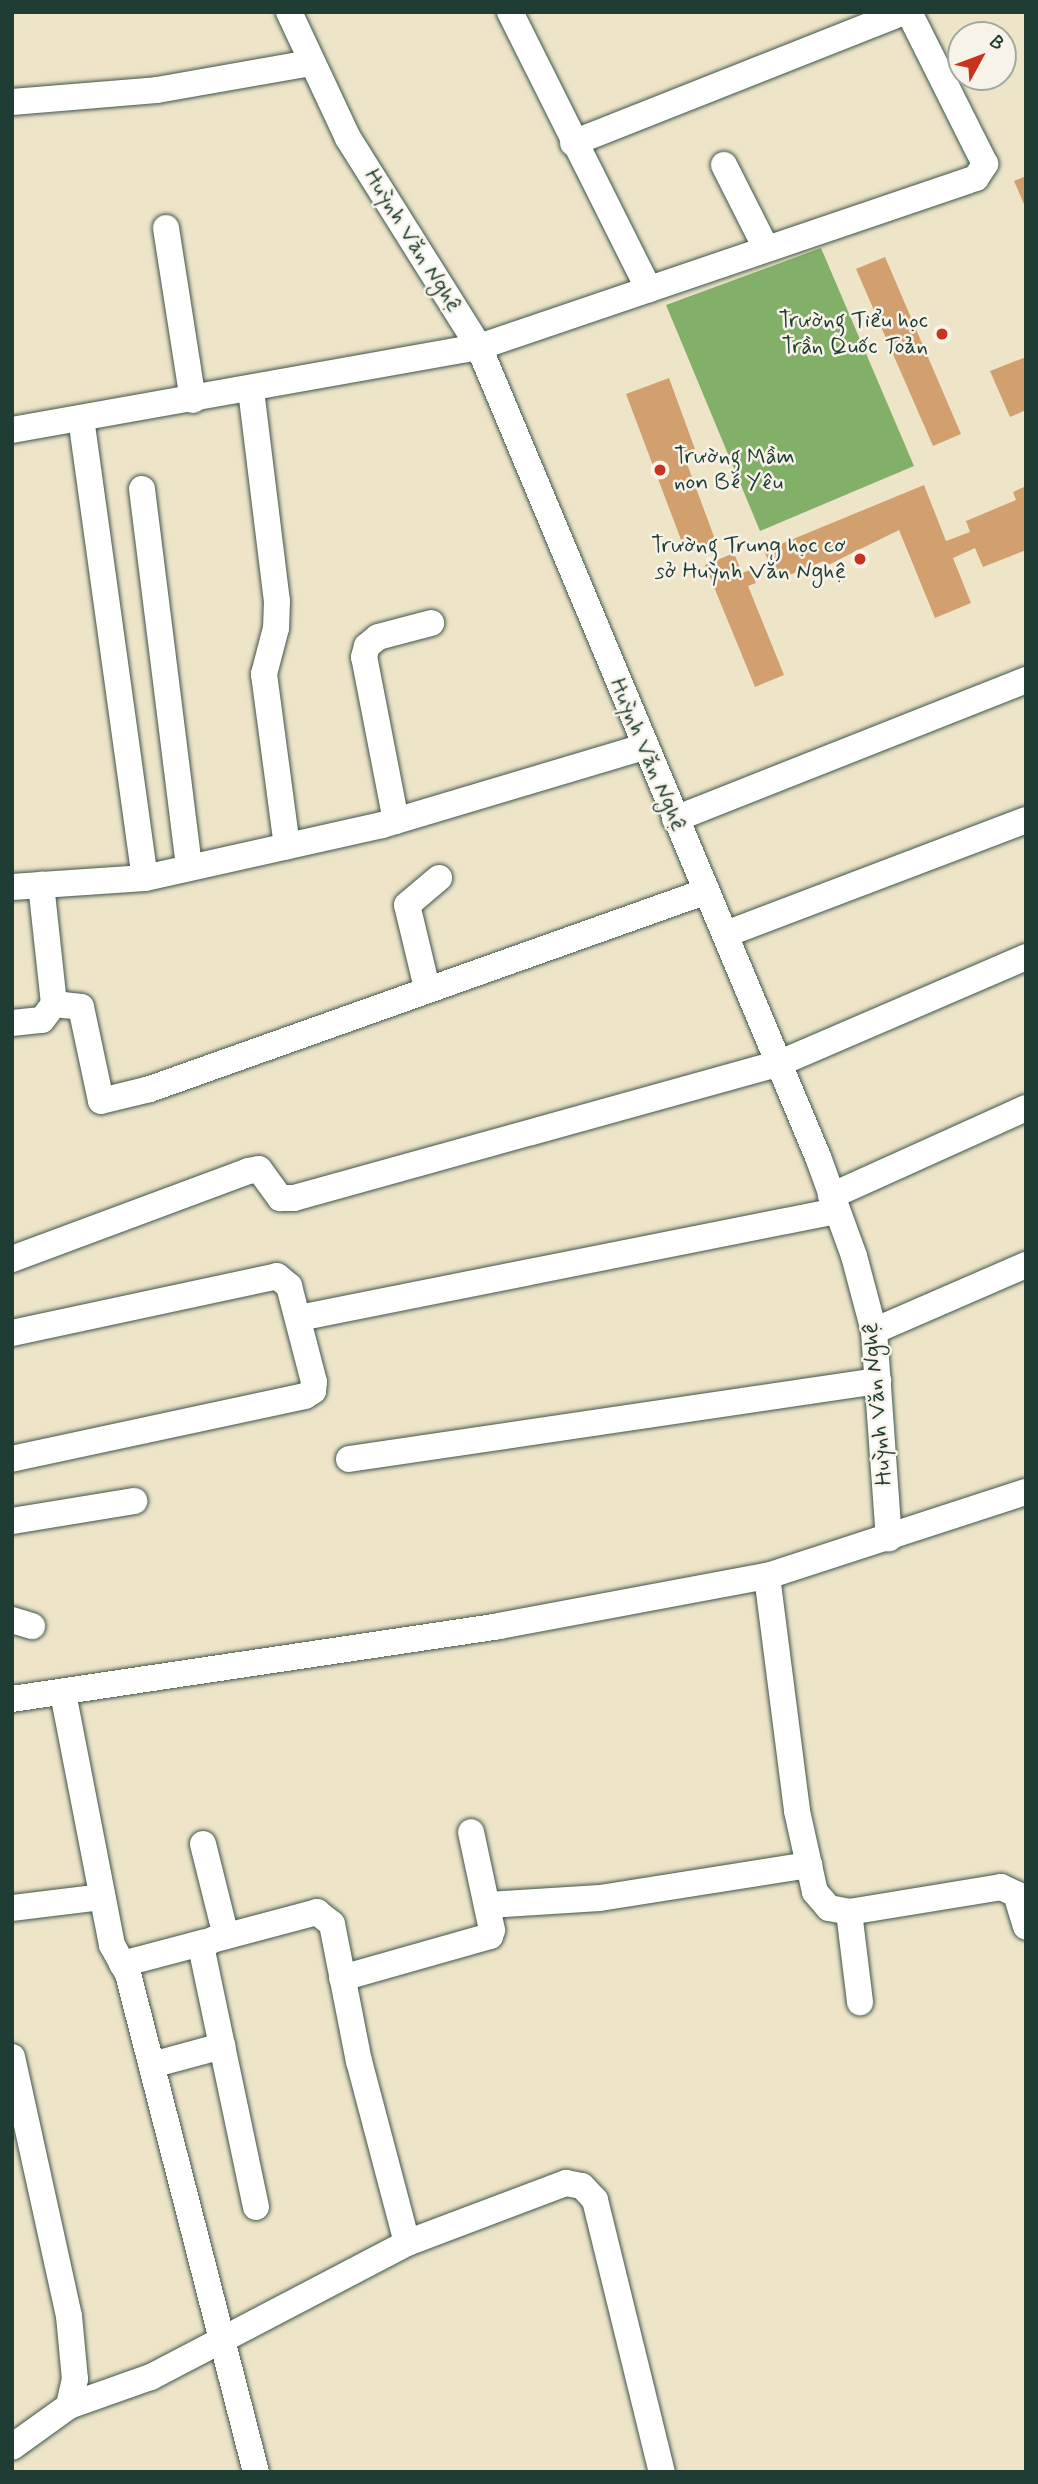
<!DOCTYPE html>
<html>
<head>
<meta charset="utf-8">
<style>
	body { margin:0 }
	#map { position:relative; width:1038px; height:2484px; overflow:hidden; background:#eee5c9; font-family:Mynerve,sans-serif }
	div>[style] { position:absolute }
	.forest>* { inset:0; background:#83b068 }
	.building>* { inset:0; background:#d1a06e }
	.roads { filter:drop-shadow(0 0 2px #3e564a) drop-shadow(0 0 2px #3e564a) }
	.minor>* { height:26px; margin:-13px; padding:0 13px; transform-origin:13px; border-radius:13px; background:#fff }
	.dots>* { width:19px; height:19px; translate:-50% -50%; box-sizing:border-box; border:4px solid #f7f3e8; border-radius:50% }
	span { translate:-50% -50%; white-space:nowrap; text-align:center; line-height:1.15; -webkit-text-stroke:5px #f7f3e8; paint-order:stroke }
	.street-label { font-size:23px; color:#1f3d34 }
	.poi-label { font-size:23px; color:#1f3d34 }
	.right { translate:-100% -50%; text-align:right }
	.left { translate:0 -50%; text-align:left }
	.frame { position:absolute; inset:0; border:14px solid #1f3d34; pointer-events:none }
	.north { position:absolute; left:947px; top:21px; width:70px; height:70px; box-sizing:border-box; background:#f7f3e8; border:2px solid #a1aaa0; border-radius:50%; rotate:49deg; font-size:19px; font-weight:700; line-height:28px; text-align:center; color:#1f3d34 }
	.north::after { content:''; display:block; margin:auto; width:24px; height:32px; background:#c8321e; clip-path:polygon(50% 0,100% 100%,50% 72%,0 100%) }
</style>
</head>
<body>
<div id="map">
	<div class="forest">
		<div style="clip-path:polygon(821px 248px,914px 466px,760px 531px,666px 305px)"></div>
	</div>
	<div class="building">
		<div style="clip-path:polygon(1026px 176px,1026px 203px,1024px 204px,1014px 181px)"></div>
		<div style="clip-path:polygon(885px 257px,961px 434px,933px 446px,856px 269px)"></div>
		<div style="clip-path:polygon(1026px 357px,1026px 410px,1010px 417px,990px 371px)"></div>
		<div style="clip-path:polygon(669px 378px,695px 449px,683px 453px,716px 542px,686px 553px,626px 394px)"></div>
		<div style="clip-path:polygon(924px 485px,946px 541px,970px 532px,966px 521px,1016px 500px,1013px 492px,1026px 486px,1026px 550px,983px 567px,975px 548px,953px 558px,971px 603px,935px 618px,899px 530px,826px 566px,824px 561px,777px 580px,764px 551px)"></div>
		<div style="clip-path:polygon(734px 553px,742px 573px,750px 570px,756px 583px,748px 586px,784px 675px,755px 687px,705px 565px)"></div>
	</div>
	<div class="roads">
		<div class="minor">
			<div style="left:289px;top:12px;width:139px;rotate:64.9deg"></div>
			<div style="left:348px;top:138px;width:247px;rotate:57.9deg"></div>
			<div style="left:479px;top:347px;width:878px;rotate:67.29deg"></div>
			<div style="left:818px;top:1157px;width:105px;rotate:70deg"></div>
			<div style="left:854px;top:1256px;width:78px;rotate:75.1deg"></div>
			<div style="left:874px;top:1331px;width:208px;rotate:85.9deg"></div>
			<div style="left:510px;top:12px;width:310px;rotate:63.4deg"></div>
			<div style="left:12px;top:102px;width:145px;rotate:-4.7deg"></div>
			<div style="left:157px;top:90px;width:155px;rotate:-10deg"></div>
			<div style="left:573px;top:143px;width:356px;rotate:-21.6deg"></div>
			<div style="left:724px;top:165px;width:93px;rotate:63.2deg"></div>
			<div style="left:166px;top:228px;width:174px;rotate:81.1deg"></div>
			<div style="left:251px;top:390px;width:213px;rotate:83deg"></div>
			<div style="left:277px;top:601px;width:27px;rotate:92deg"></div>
			<div style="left:276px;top:628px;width:48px;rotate:104.6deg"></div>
			<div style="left:264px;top:674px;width:174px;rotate:82.4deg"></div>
			<div style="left:81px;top:418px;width:464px;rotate:82.1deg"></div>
			<div style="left:12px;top:430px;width:474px;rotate:-10.1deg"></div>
			<div style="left:479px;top:347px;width:525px;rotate:-18.78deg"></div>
			<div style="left:976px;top:178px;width:17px;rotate:-57deg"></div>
			<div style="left:985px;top:164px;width:170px;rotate:-116.6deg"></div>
			<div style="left:142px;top:489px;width:380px;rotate:82.9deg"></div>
			<div style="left:675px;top:819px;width:378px;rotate:-21.6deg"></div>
			<div style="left:396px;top:821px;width:167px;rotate:-101deg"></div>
			<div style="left:364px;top:657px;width:11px;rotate:-75deg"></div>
			<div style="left:367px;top:646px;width:14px;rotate:-39deg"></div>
			<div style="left:378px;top:637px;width:55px;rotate:-14.8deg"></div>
			<div style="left:12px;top:887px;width:133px;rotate:-3.9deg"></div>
			<div style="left:145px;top:878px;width:243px;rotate:-12.6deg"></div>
			<div style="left:382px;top:825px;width:273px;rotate:-16.6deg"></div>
			<div style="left:726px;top:934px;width:321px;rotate:-20.8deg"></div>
			<div style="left:427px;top:988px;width:85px;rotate:-103.5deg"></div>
			<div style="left:407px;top:905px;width:42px;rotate:-40.2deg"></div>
			<div style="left:54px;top:1004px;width:27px;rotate:6deg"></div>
			<div style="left:81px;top:1007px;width:96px;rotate:78deg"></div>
			<div style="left:101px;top:1101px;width:50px;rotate:-13.8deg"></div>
			<div style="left:150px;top:1089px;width:591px;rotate:-19.57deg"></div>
			<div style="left:12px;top:1023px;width:30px;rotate:-6deg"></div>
			<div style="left:42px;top:1020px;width:20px;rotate:-53deg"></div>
			<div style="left:54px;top:1004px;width:120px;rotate:-96.2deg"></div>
			<div style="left:831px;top:1196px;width:214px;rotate:-24.3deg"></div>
			<div style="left:12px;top:1259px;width:252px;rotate:-20.4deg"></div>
			<div style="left:248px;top:1171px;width:11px;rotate:-10deg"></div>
			<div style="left:259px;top:1169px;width:36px;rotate:54deg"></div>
			<div style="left:280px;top:1198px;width:14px"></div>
			<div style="left:294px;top:1198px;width:504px;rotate:-15.52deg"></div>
			<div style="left:780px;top:1063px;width:268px;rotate:-23.3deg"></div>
			<div style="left:299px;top:1318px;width:548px;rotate:-11.27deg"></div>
			<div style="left:874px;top:1331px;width:166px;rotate:-23.5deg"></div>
			<div style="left:12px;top:1333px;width:271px;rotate:-12.1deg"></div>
			<div style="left:277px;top:1276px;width:16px;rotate:40deg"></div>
			<div style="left:289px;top:1286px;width:99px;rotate:75.4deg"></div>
			<div style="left:314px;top:1382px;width:9px;rotate:96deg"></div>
			<div style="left:313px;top:1391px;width:9px;rotate:148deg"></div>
			<div style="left:305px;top:1396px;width:300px;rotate:167.9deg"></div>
			<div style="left:349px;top:1459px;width:535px;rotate:-8.39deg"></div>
			<div style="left:12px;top:1521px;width:124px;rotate:-9.3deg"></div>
			<div style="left:767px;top:1576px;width:237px;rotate:82.7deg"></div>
			<div style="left:797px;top:1811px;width:83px;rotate:77.5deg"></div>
			<div style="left:815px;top:1892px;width:21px;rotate:49deg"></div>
			<div style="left:829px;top:1908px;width:20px;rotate:11deg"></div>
			<div style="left:849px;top:1912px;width:154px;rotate:-9.3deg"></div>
			<div style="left:1001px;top:1887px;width:17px;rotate:25deg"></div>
			<div style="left:1016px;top:1894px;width:34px;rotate:73deg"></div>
			<div style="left:12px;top:1620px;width:21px;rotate:17deg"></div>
			<div style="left:63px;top:1693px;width:257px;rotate:79deg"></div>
			<div style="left:112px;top:1945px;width:33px;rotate:61deg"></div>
			<div style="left:128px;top:1974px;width:514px;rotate:75.59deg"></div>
			<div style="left:12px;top:1699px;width:492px;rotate:-8.5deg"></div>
			<div style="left:499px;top:1626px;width:273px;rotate:-10.6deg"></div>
			<div style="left:767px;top:1576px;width:272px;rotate:-18deg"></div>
			<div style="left:203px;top:1844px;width:95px;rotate:76deg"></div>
			<div style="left:488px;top:1905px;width:112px;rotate:-3.6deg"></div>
			<div style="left:600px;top:1898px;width:212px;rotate:-9deg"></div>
			<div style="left:12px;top:1908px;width:91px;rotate:-7deg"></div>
			<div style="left:849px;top:1912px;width:91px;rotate:83deg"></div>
			<div style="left:122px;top:1964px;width:86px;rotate:-14.8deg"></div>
			<div style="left:342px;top:1978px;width:154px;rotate:-15.8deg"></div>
			<div style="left:490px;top:1936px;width:6px;rotate:-72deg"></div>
			<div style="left:492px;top:1930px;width:100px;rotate:-102.1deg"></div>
			<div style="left:12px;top:2057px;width:265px;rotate:77.6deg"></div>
			<div style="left:69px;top:2316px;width:63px;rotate:84.6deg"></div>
			<div style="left:75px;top:2379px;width:28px;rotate:103deg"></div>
			<div style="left:69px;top:2406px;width:70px;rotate:144.3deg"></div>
			<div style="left:152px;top:2065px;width:73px;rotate:-15.2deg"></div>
			<div style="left:256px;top:2207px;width:266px;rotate:-101.9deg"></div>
			<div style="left:201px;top:1947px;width:13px;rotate:-32deg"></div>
			<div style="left:212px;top:1940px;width:109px;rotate:-14.9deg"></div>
			<div style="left:317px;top:1912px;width:19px;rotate:39deg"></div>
			<div style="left:332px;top:1924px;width:140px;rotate:78.9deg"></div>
			<div style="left:359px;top:2061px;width:188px;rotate:75.2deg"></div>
			<div style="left:69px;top:2406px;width:87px;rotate:-19.5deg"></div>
			<div style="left:151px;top:2377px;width:289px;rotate:-27.6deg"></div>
			<div style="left:407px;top:2243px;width:170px;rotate:-20.7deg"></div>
			<div style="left:566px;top:2183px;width:16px;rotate:11deg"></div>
			<div style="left:582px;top:2186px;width:19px;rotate:47deg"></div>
			<div style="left:595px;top:2200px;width:280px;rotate:76.2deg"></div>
		</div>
	</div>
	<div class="dots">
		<div style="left:942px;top:334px;background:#c8321e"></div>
		<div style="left:660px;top:470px;background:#c8321e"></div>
		<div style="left:860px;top:559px;background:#c8321e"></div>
	</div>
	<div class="street-label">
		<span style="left:412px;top:241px;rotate:58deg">Huỳnh Văn Nghệ</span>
		<span style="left:647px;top:755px;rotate:67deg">Huỳnh Văn Nghệ</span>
		<span style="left:878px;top:1404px;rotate:-95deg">Huỳnh Văn Nghệ</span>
	</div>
	<div class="poi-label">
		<span class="right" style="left:928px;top:334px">Trường Tiểu học<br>Trần Quốc Toản</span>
		<span class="left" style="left:674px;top:470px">Trường Mầm<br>non Bé Yêu</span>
		<span class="right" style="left:846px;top:559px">Trường Trung học cơ<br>sở Huỳnh Văn Nghệ</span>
	</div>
	<div class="frame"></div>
	<div class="north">B</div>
</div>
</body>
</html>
